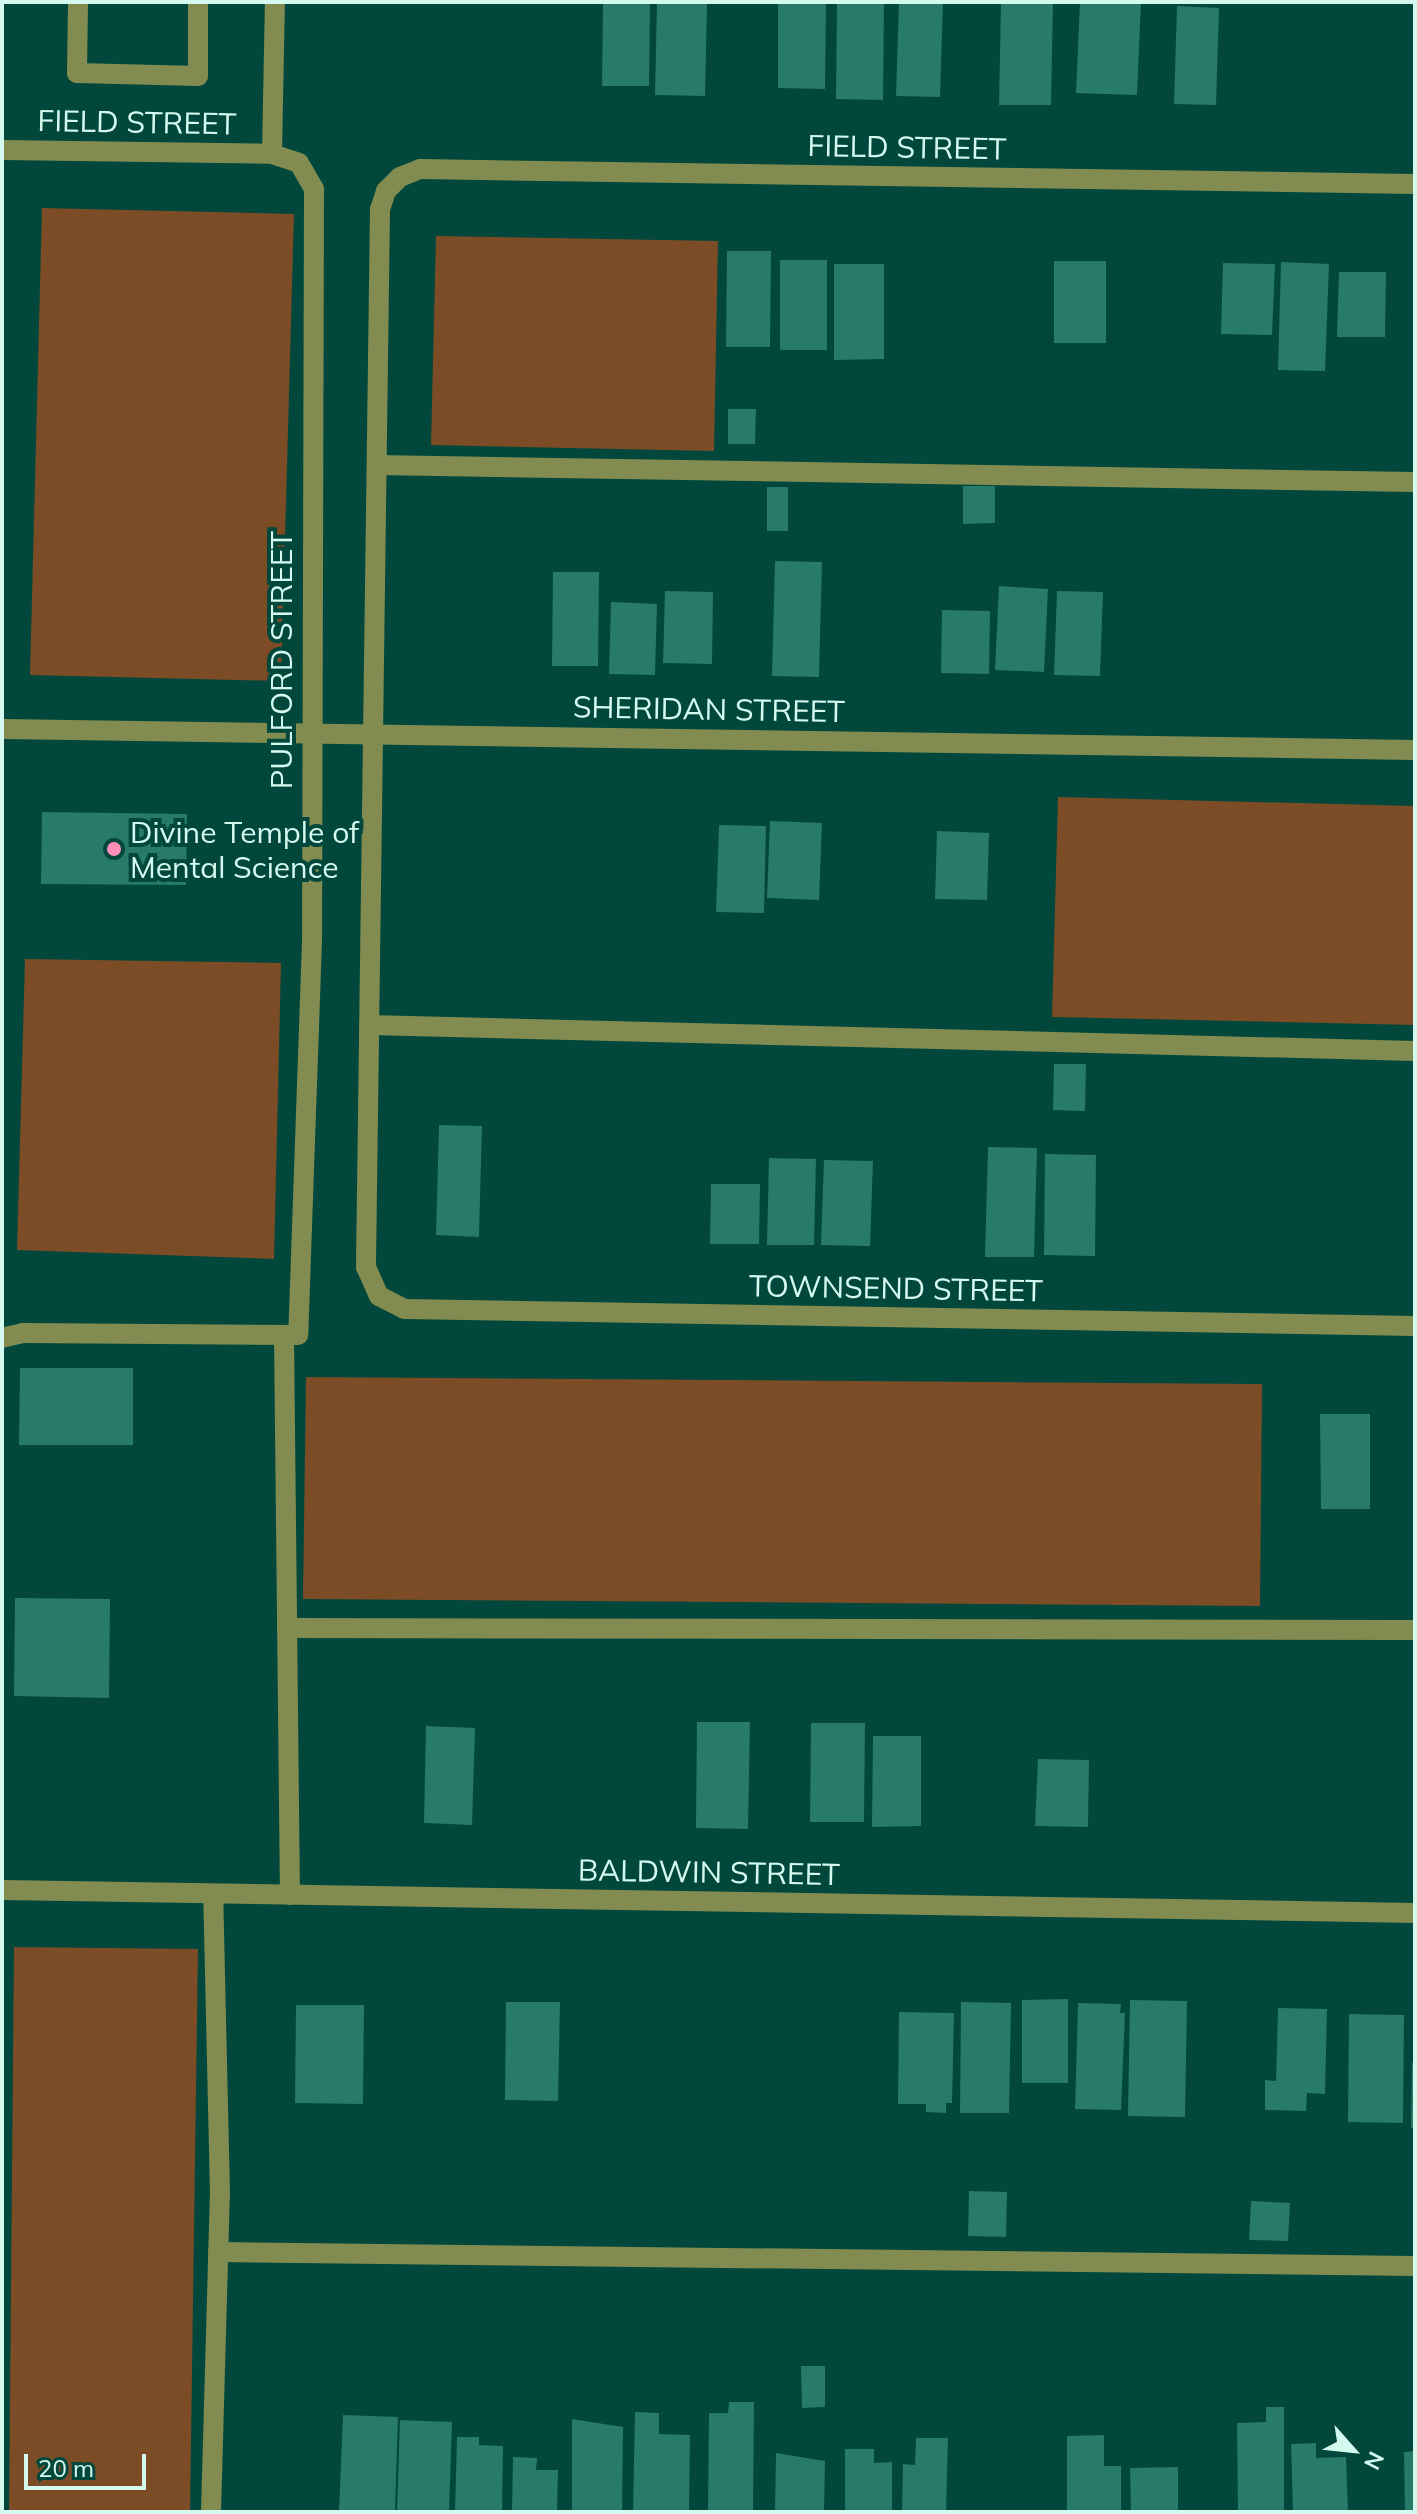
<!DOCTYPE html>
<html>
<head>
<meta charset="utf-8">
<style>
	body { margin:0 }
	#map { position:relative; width:1417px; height:2514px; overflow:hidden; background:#01473b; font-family:Mulish,sans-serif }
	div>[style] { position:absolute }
	.green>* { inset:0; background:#7c4c26 }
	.building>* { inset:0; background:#287a69 }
	.minor>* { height:20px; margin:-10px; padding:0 10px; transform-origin:10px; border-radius:10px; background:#828c50 }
	.dots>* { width:22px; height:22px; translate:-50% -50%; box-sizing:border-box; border:4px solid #01473b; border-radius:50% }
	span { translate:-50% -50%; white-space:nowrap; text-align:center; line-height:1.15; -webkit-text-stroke:8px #01473b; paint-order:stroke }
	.street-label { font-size:30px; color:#d4faef }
	.poi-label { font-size:30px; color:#d4faef }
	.left { translate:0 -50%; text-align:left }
	.frame { position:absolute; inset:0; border:4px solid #d4faef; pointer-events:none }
	.north { position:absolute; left:1313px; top:2410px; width:80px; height:80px; -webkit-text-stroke:6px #01473b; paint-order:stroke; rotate:117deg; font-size:22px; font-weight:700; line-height:32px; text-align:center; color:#d4faef }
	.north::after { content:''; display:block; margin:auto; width:28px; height:36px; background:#d4faef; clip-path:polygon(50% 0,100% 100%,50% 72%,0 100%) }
	.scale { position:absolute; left:24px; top:2454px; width:122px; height:36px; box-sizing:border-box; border:4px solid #d4faef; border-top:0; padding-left:10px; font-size:24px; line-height:28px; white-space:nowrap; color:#d4faef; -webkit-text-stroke:6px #01473b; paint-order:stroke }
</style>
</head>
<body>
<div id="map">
	<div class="green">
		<div style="clip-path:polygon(42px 208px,294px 214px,281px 681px,30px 675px)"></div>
		<div style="clip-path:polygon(436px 236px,718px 241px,714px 451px,431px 445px)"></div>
		<div style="clip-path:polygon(1058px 797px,1415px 806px,1415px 1025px,1052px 1017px)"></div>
		<div style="clip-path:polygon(25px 959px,281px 963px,274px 1259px,17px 1250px)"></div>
		<div style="clip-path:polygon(306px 1377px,1262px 1384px,1260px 1606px,303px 1599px)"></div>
		<div style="clip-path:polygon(14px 1947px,198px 1949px,190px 2512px,9px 2512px)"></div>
	</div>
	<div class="building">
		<div style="clip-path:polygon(603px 2px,650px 2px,649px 86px,602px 86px)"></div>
		<div style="clip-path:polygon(778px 2px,826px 2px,825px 89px,778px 88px)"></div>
		<div style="clip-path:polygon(837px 2px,884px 2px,883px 100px,836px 99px)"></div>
		<div style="clip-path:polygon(899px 2px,943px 2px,940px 97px,896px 96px)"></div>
		<div style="clip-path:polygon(1001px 2px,1053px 2px,1051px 105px,999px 105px)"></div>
		<div style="clip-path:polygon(1080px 2px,1141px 2px,1137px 95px,1076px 93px)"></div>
		<div style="clip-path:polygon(657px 3px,707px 4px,705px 96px,655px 95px)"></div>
		<div style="clip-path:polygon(1177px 6px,1219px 8px,1216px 105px,1174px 104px)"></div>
		<div style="clip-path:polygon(727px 251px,771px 251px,770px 347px,726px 347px)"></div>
		<div style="clip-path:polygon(780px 260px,827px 260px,827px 350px,780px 350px)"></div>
		<div style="clip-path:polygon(1054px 261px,1106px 261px,1106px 343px,1054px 343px)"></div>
		<div style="clip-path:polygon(1281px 262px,1329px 264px,1325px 371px,1278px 370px)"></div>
		<div style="clip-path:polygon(1223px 263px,1275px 264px,1272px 335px,1221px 334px)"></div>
		<div style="clip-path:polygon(834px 264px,884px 264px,884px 359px,834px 360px)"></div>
		<div style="clip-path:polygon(1339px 272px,1386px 272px,1385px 337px,1337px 337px)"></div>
		<div style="clip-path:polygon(728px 409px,756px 409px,755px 444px,728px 444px)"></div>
		<div style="clip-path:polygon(963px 486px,995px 486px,995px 523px,963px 524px)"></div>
		<div style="clip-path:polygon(767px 487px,788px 487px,788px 531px,767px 531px)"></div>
		<div style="clip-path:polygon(775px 561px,822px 562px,819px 677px,772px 676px)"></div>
		<div style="clip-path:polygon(553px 572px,599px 572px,598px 666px,552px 666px)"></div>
		<div style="clip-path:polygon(999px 586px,1048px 589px,1044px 672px,995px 670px)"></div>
		<div style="clip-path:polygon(665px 591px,713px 592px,712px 664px,663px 663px)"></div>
		<div style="clip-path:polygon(1057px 591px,1103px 592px,1100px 676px,1054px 675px)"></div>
		<div style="clip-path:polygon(611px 602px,657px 604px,655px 675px,609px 674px)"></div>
		<div style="clip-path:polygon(942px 610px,990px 611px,989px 674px,941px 673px)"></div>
		<div style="clip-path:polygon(42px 812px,187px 814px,186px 885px,41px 884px)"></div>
		<div style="clip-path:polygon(770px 821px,822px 823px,819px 900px,767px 898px)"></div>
		<div style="clip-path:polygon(719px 825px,766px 826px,764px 913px,716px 912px)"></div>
		<div style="clip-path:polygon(937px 831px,989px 833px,987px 900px,935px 899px)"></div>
		<div style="clip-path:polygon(1054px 1064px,1086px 1064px,1085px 1111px,1053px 1110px)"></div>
		<div style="clip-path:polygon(439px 1125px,482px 1126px,479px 1237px,436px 1235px)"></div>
		<div style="clip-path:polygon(988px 1147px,1037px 1148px,1034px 1257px,985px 1257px)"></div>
		<div style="clip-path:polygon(1045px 1154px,1096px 1155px,1095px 1256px,1044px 1255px)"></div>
		<div style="clip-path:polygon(769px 1158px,816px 1159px,814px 1245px,767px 1245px)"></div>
		<div style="clip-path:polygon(824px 1160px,873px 1161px,870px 1246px,821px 1245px)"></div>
		<div style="clip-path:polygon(711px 1184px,760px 1184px,759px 1244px,710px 1244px)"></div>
		<div style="clip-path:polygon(20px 1368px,133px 1368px,133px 1445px,19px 1445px)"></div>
		<div style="clip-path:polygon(1320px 1414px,1370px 1414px,1370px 1509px,1321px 1509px)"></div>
		<div style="clip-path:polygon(15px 1598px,110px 1599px,109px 1698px,14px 1696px)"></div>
		<div style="clip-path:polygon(697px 1722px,750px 1722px,748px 1829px,696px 1828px)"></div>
		<div style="clip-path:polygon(811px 1723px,865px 1723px,864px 1822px,810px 1822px)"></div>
		<div style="clip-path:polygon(426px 1726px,475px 1728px,472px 1825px,424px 1823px)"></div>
		<div style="clip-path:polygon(873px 1736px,921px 1736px,921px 1826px,872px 1827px)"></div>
		<div style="clip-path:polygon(1038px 1759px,1089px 1760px,1088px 1827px,1035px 1826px)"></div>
		<div style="clip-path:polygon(1068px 1999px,1068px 2083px,1022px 2083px,1022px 2000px)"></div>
		<div style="clip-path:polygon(1130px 2000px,1187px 2001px,1185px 2117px,1128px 2116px)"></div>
		<div style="clip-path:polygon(506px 2002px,560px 2002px,558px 2101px,505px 2100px)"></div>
		<div style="clip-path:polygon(961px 2002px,1011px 2003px,1009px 2113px,960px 2113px)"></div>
		<div style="clip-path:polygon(1078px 2003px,1121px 2004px,1120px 2013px,1125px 2013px,1121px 2110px,1075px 2109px)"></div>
		<div style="clip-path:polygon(296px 2005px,364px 2005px,363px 2104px,295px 2103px)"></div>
		<div style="clip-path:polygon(1278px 2008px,1327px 2009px,1325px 2094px,1307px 2093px,1306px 2111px,1265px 2110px,1265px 2080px,1276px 2081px)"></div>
		<div style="clip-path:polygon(899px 2012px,954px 2013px,952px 2103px,946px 2103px,946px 2113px,926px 2112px,926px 2104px,898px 2104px)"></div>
		<div style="clip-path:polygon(1349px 2014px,1404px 2015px,1403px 2123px,1348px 2122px)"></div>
		<div style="clip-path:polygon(1412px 2063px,1415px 2063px,1415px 2128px,1411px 2128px)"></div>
		<div style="clip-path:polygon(969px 2191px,1007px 2192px,1006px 2237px,968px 2236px)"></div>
		<div style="clip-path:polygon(1251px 2201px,1290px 2203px,1288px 2241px,1249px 2240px)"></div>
		<div style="clip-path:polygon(801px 2366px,825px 2366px,825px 2407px,802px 2408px)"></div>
		<div style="clip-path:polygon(729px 2402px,754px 2402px,753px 2512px,708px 2512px,709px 2413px,728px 2413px)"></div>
		<div style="clip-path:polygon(1266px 2407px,1284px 2407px,1284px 2512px,1238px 2512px,1237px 2423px,1266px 2422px)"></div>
		<div style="clip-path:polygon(635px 2412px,659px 2413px,659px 2434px,690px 2435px,689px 2512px,633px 2512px)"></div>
		<div style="clip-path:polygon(343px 2415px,398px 2417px,395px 2512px,339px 2512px)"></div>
		<div style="clip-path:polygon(572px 2419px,623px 2427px,622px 2512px,572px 2512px)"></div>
		<div style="clip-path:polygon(400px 2420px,452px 2422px,449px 2512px,397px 2512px)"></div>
		<div style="clip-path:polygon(1104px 2435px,1104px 2466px,1121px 2466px,1121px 2512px,1067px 2512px,1067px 2436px)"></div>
		<div style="clip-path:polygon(457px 2437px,479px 2437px,479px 2445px,503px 2446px,502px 2512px,455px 2512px)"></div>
		<div style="clip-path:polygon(916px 2438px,948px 2438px,946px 2512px,902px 2512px,903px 2464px,915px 2465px)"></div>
		<div style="clip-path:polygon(1316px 2443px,1316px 2458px,1346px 2457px,1348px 2512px,1293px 2512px,1291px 2444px)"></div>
		<div style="clip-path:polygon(845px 2449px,874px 2449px,874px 2463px,892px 2462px,892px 2512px,845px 2512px)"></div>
		<div style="clip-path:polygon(1415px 2451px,1415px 2512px,1405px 2512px,1404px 2452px)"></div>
		<div style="clip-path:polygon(776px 2453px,825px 2461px,824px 2512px,775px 2512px)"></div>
		<div style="clip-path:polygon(513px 2457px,537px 2458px,536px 2470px,558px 2470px,557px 2512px,512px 2512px)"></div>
		<div style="clip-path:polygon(1178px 2467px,1178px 2512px,1131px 2512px,1130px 2468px)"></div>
	</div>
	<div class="minor">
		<div style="left:78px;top:2px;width:71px;rotate:90.8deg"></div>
		<div style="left:77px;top:73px;width:121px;rotate:1.4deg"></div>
		<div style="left:198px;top:76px;width:74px;rotate:-90deg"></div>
		<div style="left:2px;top:150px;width:270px;rotate:0.8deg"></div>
		<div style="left:272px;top:154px;width:28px;rotate:18deg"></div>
		<div style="left:299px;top:163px;width:30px;rotate:60deg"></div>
		<div style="left:314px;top:189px;width:752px;rotate:90.15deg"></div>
		<div style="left:312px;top:941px;width:394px;rotate:92deg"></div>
		<div style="left:298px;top:1335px;width:275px;rotate:-179.6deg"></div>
		<div style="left:23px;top:1333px;width:22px;rotate:167deg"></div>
		<div style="left:272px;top:154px;width:152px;rotate:-88.9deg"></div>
		<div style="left:1415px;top:184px;width:995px;rotate:-179.14deg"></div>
		<div style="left:420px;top:169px;width:22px;rotate:158deg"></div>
		<div style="left:400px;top:177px;width:20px;rotate:135deg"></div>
		<div style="left:386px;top:191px;width:19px;rotate:108deg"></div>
		<div style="left:380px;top:209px;width:1058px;rotate:90.76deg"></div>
		<div style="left:366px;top:1267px;width:32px;rotate:66deg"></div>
		<div style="left:379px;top:1296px;width:28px;rotate:27deg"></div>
		<div style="left:404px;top:1309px;width:1011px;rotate:0.96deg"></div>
		<div style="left:377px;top:465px;width:1038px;rotate:0.94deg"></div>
		<div style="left:2px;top:729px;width:1413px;rotate:0.85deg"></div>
		<div style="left:369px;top:1025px;width:1046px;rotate:1.42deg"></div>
		<div style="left:284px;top:1335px;width:560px;rotate:89.39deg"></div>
		<div style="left:287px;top:1628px;width:1128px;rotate:0.1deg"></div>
		<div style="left:2px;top:1890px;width:1413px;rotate:0.93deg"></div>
		<div style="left:218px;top:2252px;width:1197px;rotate:0.67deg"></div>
		<div style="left:211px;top:2512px;width:317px;rotate:-88.4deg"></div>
		<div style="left:220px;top:2195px;width:301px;rotate:-91.3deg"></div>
	</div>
	<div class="dots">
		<div style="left:114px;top:849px;background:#ff8eb9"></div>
	</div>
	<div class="street-label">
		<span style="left:137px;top:122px;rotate:1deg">FIELD STREET</span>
		<span style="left:907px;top:147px;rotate:1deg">FIELD STREET</span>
		<span style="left:281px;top:660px;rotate:-90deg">PULFORD STREET</span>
		<span style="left:709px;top:709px;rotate:1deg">SHERIDAN STREET</span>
		<span style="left:896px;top:1288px;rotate:1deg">TOWNSEND STREET</span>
		<span style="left:709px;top:1872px;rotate:1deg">BALDWIN STREET</span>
	</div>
	<div class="poi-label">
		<span class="left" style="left:130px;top:849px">Divine Temple of<br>Mental Science</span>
	</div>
	<div class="frame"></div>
	<div class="north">N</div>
	<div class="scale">20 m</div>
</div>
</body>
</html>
